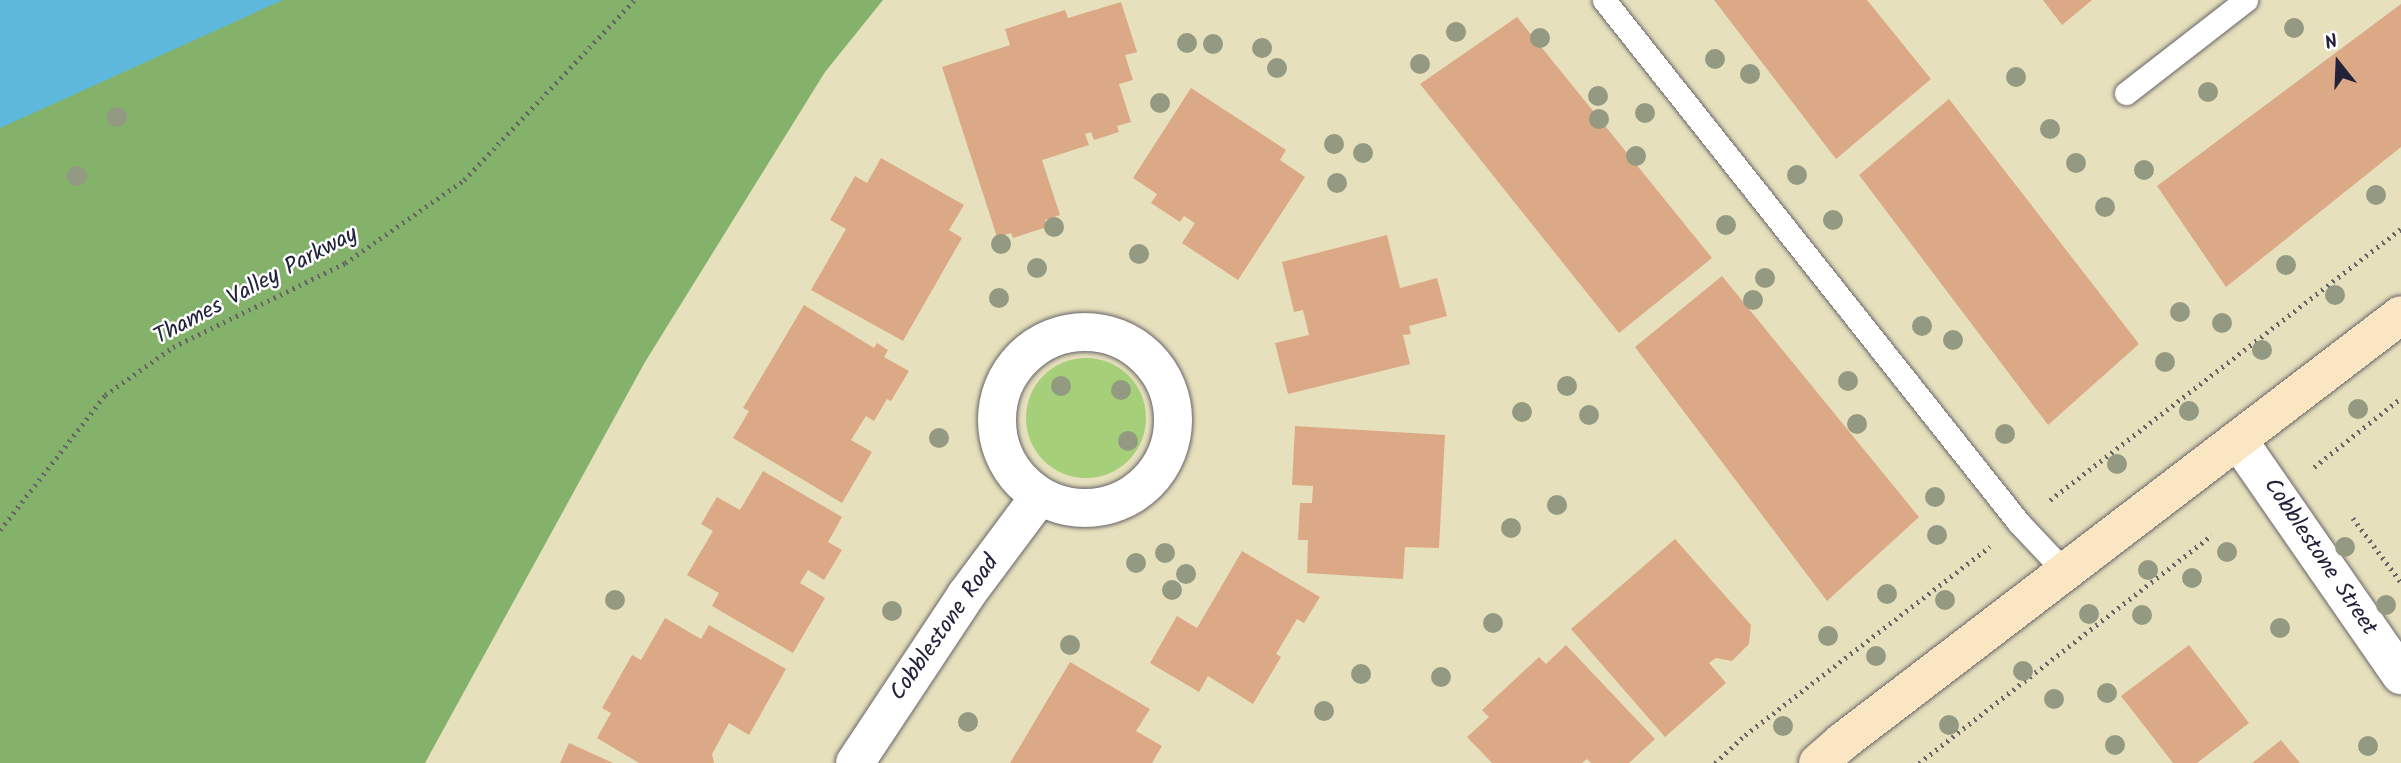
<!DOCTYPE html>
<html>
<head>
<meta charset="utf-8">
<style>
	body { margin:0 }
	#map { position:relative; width:2401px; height:763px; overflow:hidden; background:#e7e0bd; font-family:Kalam,sans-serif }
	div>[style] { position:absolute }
	.green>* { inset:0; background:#a6cf7a }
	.round { border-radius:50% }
	.forest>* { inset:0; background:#84b26a }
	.water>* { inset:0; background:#5db8db }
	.building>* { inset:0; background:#dca987 }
	.path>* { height:4.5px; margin-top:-2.25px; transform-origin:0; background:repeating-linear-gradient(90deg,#676468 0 2px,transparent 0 7px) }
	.roads { filter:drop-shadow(0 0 2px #676468) drop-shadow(0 0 2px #676468) }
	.lane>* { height:23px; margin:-11.5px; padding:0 11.5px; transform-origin:11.5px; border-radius:11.5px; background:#fff }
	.street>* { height:38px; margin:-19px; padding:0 19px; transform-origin:19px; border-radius:19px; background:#fff }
	.street>.ring { margin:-19px; padding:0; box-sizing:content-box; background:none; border:38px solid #fff; border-radius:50% }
	.secondary>* { height:38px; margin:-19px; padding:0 19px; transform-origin:19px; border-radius:19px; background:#fbe6c4 }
	.trees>* { width:20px; height:20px; margin:-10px; border-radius:50%; background:#949982 }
	span { translate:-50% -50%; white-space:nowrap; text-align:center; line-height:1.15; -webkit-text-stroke:5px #fff; paint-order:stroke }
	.street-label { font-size:23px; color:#22223b }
	.north { position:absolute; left:2303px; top:28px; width:70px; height:70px; -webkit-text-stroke:5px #fff; paint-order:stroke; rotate:342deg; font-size:19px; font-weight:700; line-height:28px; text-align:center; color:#22223b }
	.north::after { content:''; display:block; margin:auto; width:24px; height:32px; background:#22223b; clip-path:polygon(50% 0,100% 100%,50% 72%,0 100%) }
</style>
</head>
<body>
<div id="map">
	<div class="green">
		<div class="round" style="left:1026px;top:358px;width:120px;height:120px"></div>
	</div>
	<div class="forest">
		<div style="clip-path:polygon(224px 0,883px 0,825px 72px,645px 362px,425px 763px,0 763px,0 101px)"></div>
	</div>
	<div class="water">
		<div style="clip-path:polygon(0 0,283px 0,0 128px)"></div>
	</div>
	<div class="building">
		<div style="clip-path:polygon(1714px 0,1867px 0,1931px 79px,1836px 159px)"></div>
		<div style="clip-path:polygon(2043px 0,2092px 0,2062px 25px)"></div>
		<div style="clip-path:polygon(1121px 2px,1137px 52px,1125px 55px,1133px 80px,1119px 84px,1131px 122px,1117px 126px,1119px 132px,1094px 140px,1091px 132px,1085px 134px,1089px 145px,1042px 160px,1060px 215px,1045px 220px,1047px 227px,1013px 238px,1011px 233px,997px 237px,942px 67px,1010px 45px,1005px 29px,1065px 10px,1068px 18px)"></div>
		<div style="clip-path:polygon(2401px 4px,2401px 147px,2226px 287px,2157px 186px)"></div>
		<div style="clip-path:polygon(1517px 17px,1712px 258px,1619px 333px,1420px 84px)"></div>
		<div style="clip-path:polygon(1191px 88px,1286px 150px,1280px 160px,1305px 177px,1238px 280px,1182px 243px,1195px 223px,1184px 216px,1180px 222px,1151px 203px,1157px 194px,1133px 178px)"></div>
		<div style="clip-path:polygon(1949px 99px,2139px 344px,2048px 425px,1859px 175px)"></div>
		<div style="clip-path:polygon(881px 158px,964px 205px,949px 230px,962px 238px,903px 341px,811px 290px,846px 229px,830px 220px,855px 176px,867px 183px)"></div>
		<div style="clip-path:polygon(1387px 235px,1400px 288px,1437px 278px,1447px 316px,1409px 326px,1411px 334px,1403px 335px,1410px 364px,1288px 394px,1275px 343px,1309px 335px,1303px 310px,1294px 312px,1282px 262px)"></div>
		<div style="clip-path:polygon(1722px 276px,1919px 517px,1827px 601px,1635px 347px)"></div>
		<div style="clip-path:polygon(804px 305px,874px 348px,877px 343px,888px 350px,884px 357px,909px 371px,891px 401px,887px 399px,874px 421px,866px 416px,851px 440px,872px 452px,842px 503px,733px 438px,749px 411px,743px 408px)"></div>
		<div style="clip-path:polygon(1295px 426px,1445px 435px,1439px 548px,1405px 547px,1403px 579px,1307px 573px,1308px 540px,1298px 540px,1300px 503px,1312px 503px,1313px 486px,1292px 485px)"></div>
		<div style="clip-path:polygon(763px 471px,842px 517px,828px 542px,842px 550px,824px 580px,808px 570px,800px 583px,825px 598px,793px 653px,712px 606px,719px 593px,687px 575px,713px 531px,701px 524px,717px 497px,740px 510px)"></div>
		<div style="clip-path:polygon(1675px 539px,1751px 625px,1749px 644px,1732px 661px,1716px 658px,1709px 663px,1726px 683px,1665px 737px,1571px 629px)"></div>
		<div style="clip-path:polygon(1242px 551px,1320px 597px,1304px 623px,1297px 619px,1276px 654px,1281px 657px,1253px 704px,1208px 676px,1199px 692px,1150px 663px,1177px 616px,1197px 628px)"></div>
		<div style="clip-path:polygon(665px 618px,701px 639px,709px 625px,786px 669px,749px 735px,729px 723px,712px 754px,714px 763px,639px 763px,597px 738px,611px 713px,602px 708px,632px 655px,641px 660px)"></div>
		<div style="clip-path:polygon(1566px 645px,1655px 739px,1629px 763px,1591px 763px,1587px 759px,1582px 763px,1492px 763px,1467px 737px,1489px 717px,1482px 710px,1539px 657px,1546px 664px)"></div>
		<div style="clip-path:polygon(2189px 645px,2249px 723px,2197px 763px,2173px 763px,2121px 696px)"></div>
		<div style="clip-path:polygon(1070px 662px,1150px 709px,1136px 731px,1162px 746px,1152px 763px,1010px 763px)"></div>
		<div style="clip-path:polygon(2281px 740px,2300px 763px,2252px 763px)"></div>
		<div style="clip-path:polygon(569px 743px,613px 763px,560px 763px)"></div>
	</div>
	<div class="path">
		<div style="left:2314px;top:467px;width:111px;rotate:-38.4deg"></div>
		<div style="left:2050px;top:500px;width:443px;rotate:-37.7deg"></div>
		<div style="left:2353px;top:518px;width:80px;rotate:53.1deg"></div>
		<div style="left:0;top:530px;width:171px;rotate:-52.1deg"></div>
		<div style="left:105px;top:395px;width:83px;rotate:-35.2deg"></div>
		<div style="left:173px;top:347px;width:191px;rotate:-26deg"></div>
		<div style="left:345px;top:263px;width:145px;rotate:-34.9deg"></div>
		<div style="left:464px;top:180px;width:248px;rotate:-46.6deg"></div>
		<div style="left:1715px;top:763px;width:41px;rotate:-43deg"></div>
		<div style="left:1745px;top:735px;width:309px;rotate:-37.6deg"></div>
		<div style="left:1919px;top:763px;width:371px;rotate:-37.9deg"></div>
	</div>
	<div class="roads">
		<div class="lane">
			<div style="left:1604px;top:0;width:668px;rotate:51.57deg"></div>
			<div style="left:2019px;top:523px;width:67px;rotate:46.8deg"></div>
			<div style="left:2126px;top:93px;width:152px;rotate:-37.8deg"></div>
		</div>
		<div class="street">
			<div class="ring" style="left:997px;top:332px;width:138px;height:138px"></div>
			<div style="left:2238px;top:440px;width:286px;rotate:55.3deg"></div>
			<div style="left:855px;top:763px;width:201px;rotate:-56.5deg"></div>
			<div style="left:966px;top:595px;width:122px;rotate:-53.3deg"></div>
		</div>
		<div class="secondary">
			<div style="left:1818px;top:763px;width:32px;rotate:-41deg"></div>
			<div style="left:1842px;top:742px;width:703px;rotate:-37.37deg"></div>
		</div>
	</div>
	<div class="trees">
		<div style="left:2294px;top:28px"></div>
		<div style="left:1456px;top:32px"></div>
		<div style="left:1540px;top:38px"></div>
		<div style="left:1187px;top:43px"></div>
		<div style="left:1213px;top:44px"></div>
		<div style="left:1262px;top:48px"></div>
		<div style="left:1715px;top:59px"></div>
		<div style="left:1420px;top:64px"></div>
		<div style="left:1277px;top:68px"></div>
		<div style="left:1750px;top:74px"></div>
		<div style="left:2016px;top:77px"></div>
		<div style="left:2208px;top:92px"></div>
		<div style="left:1598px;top:96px"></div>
		<div style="left:1160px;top:103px"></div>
		<div style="left:1645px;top:113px"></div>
		<div style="left:117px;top:117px"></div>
		<div style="left:1599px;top:119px"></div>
		<div style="left:2050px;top:129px"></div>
		<div style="left:1334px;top:144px"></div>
		<div style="left:1363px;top:153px"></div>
		<div style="left:1636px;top:156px"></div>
		<div style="left:2076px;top:163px"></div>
		<div style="left:2144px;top:170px"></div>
		<div style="left:1797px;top:175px"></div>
		<div style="left:77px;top:176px"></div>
		<div style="left:1337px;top:183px"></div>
		<div style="left:2376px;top:195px"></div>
		<div style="left:2105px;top:207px"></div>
		<div style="left:1833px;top:220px"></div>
		<div style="left:1726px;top:225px"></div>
		<div style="left:1054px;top:227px"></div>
		<div style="left:1001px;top:244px"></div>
		<div style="left:1139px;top:254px"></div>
		<div style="left:2286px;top:265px"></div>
		<div style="left:1037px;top:268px"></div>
		<div style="left:1765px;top:278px"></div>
		<div style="left:2335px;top:295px"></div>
		<div style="left:999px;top:298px"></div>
		<div style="left:1753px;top:300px"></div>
		<div style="left:2180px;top:312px"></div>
		<div style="left:2222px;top:323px"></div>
		<div style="left:1922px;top:326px"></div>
		<div style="left:1953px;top:340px"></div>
		<div style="left:2262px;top:350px"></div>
		<div style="left:2165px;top:362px"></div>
		<div style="left:1848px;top:381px"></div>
		<div style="left:1061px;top:386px"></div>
		<div style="left:1567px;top:386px"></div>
		<div style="left:1121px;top:390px"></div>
		<div style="left:2358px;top:409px"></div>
		<div style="left:2189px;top:411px"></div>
		<div style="left:1522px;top:412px"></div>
		<div style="left:1589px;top:415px"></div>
		<div style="left:1857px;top:424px"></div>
		<div style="left:2005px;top:434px"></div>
		<div style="left:939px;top:438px"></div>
		<div style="left:1128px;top:441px"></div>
		<div style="left:2117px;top:464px"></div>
		<div style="left:1935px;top:497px"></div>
		<div style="left:1557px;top:505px"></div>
		<div style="left:1511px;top:528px"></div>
		<div style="left:1937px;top:535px"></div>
		<div style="left:2345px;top:547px"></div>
		<div style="left:2227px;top:552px"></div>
		<div style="left:1165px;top:553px"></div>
		<div style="left:1136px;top:563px"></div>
		<div style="left:2148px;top:570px"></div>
		<div style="left:1186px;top:574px"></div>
		<div style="left:2192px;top:578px"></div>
		<div style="left:1172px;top:590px"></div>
		<div style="left:1887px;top:594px"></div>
		<div style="left:615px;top:600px"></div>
		<div style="left:1945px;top:600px"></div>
		<div style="left:2386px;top:605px"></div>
		<div style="left:892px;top:611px"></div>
		<div style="left:2089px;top:614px"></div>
		<div style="left:2142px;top:615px"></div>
		<div style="left:1493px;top:623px"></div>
		<div style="left:2280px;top:628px"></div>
		<div style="left:1828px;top:636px"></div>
		<div style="left:1070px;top:645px"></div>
		<div style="left:1876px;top:656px"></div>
		<div style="left:2023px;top:671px"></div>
		<div style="left:1361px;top:674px"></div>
		<div style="left:1441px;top:677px"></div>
		<div style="left:2107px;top:693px"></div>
		<div style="left:2054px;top:699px"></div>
		<div style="left:1324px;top:711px"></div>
		<div style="left:968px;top:722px"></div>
		<div style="left:1949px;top:725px"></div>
		<div style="left:1783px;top:726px"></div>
		<div style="left:2115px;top:745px"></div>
		<div style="left:2368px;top:746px"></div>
	</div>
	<div class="street-label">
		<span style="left:256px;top:286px;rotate:-28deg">Thames Valley Parkway</span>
		<span style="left:2320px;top:557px;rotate:56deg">Cobblestone Street</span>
		<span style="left:945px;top:628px;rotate:-55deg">Cobblestone Road</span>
	</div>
	<div class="north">N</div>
</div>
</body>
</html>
